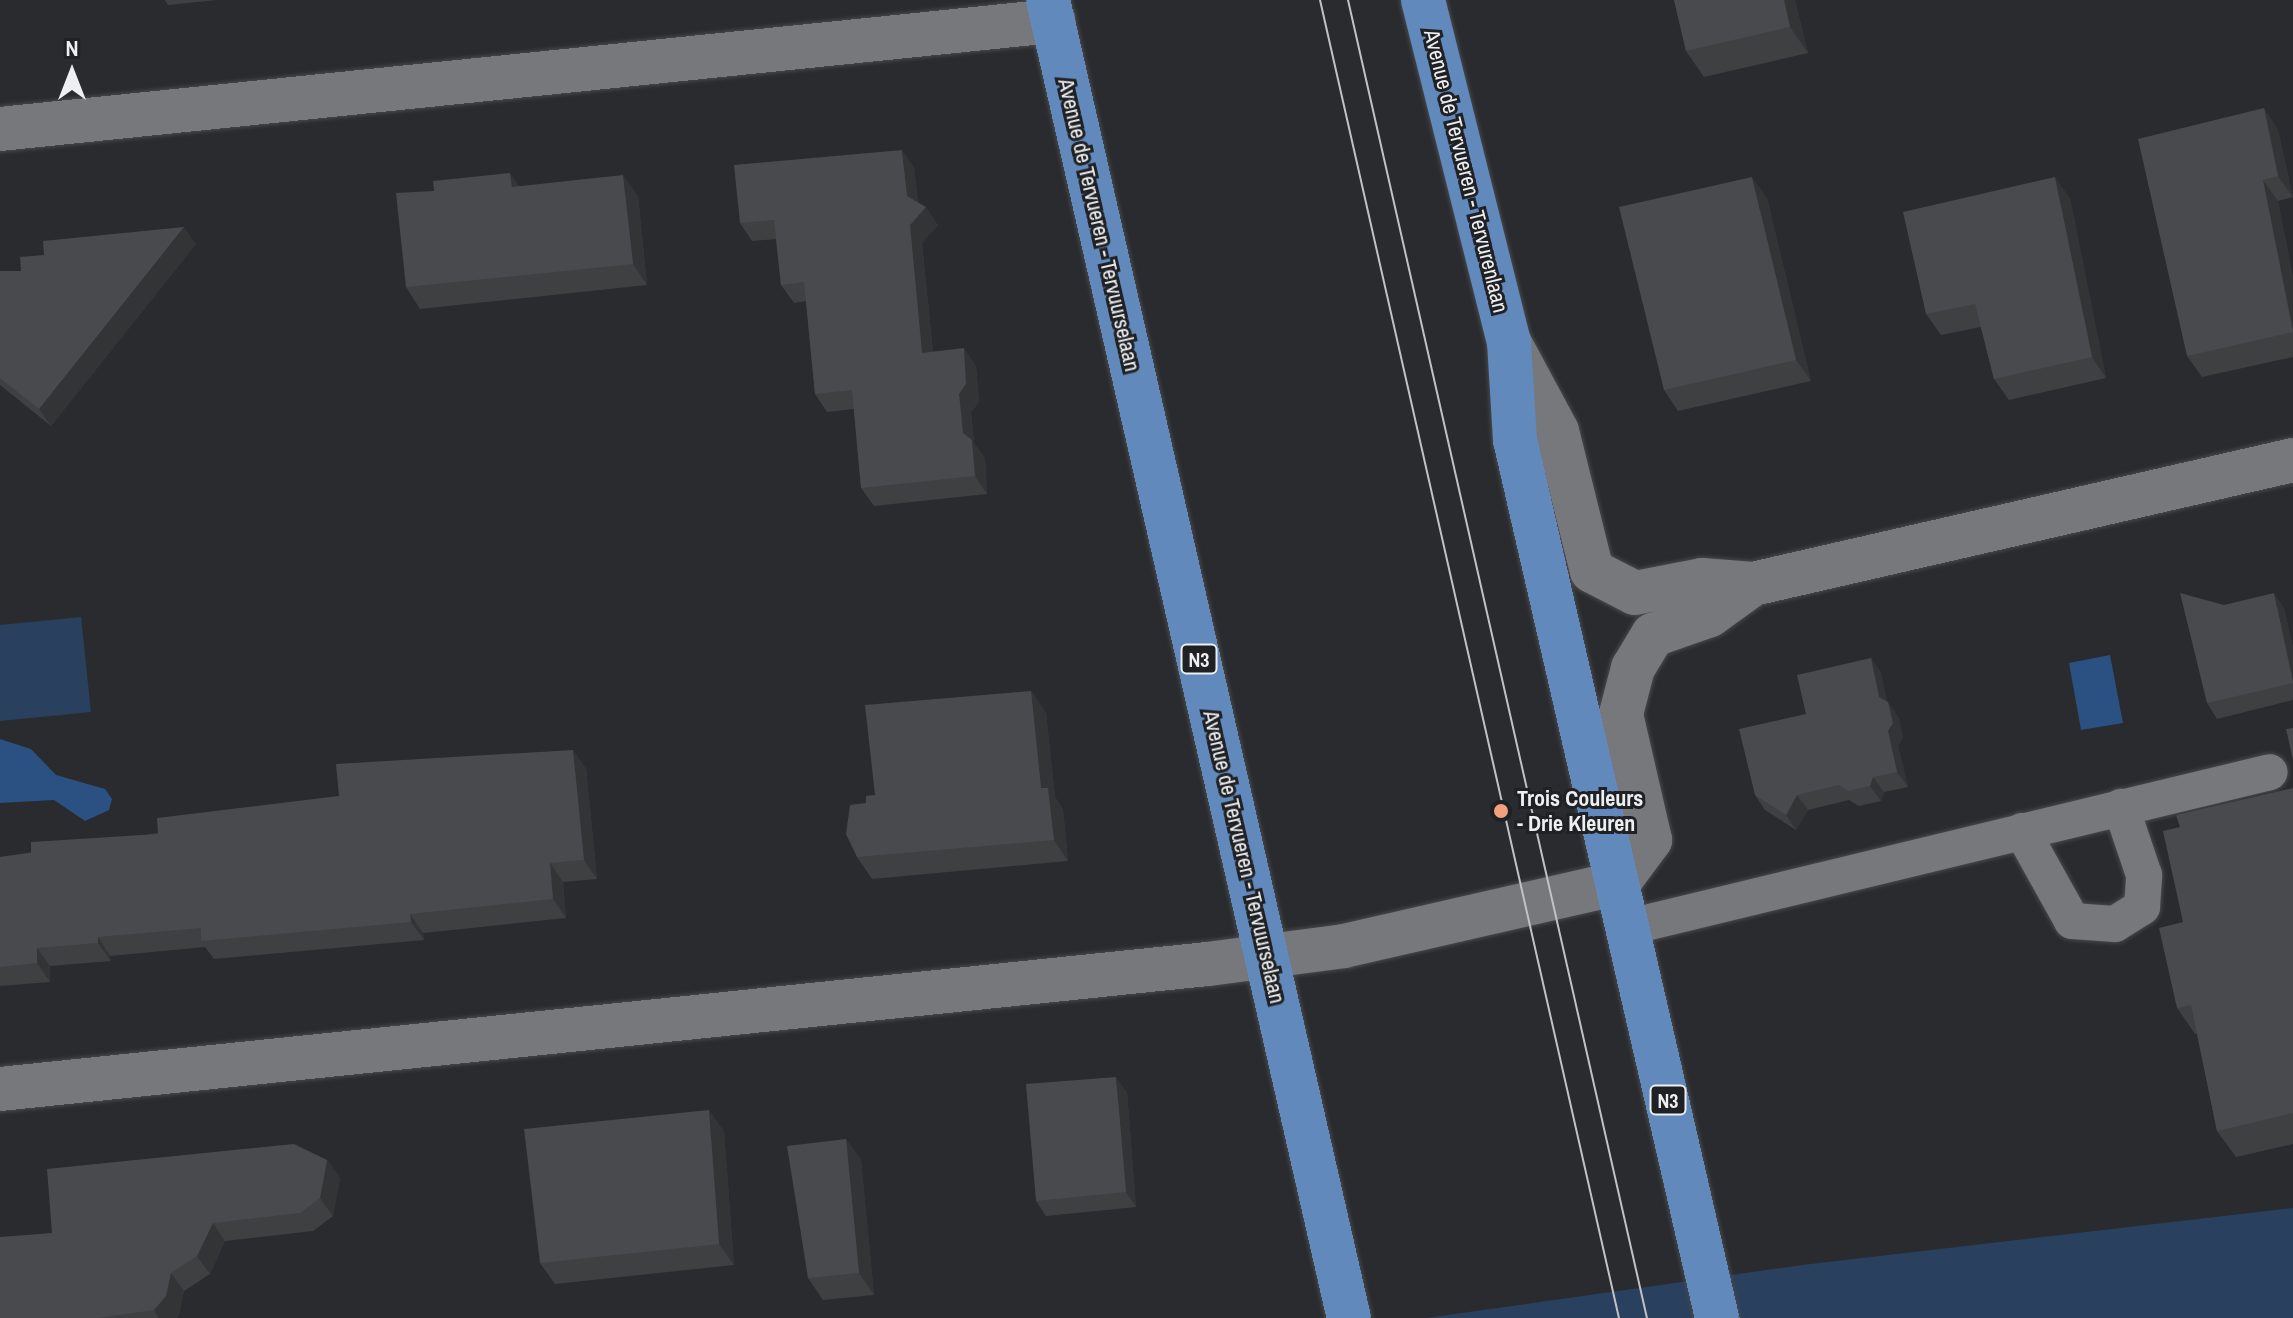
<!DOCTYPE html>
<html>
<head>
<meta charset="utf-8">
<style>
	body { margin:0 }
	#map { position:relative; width:2293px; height:1318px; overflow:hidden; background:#292b2e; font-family:"Archivo Narrow",sans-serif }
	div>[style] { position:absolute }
	.green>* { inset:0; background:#29405e }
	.water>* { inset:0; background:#2a5181 }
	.roads { filter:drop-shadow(0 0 2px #47494b) drop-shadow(0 0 2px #47494b) }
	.service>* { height:36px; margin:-18px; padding:0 18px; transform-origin:18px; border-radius:18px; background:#76787b }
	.minor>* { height:44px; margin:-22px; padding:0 22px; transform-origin:22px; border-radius:22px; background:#76787b }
	.primary>* { height:44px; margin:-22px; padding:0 22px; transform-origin:22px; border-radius:22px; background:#6189bc }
	.tram>* { height:2px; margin:-1px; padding:0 1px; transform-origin:1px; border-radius:1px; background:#c1c2c4 }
	.wall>* { inset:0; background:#3e4042 }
	.shaded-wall>* { inset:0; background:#323436 }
	.building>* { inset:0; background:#484a4d }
	.dots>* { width:22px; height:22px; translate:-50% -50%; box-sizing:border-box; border:4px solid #1f2124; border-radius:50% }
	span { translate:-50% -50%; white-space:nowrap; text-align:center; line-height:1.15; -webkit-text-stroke:6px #1f2124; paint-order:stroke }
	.shield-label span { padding:2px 6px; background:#1f2124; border:2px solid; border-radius:6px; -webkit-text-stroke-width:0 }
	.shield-label { font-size:20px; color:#eeeff1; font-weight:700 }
	.street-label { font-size:22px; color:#eeeff1 }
	.poi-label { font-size:22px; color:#eeeff1; font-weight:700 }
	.left { translate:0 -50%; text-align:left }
	.north { position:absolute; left:32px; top:32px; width:80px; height:80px; -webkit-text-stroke:6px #1f2124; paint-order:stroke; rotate:0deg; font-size:22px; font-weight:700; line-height:32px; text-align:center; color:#eeeff1 }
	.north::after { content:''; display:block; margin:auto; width:28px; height:36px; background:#eeeff1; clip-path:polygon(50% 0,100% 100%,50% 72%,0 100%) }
</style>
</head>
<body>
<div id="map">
	<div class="green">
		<div style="clip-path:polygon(81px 617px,91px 712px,0 721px,0 625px)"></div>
		<div style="clip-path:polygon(2293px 1208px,2293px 1318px,1426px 1318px,1802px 1265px)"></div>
	</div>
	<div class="water">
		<div style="clip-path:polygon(2110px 655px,2123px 723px,2081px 730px,2069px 663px)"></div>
		<div style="clip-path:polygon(0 739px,31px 749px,56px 775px,105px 789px,112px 799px,109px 810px,85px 821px,54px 800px,0 803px)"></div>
	</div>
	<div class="roads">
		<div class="service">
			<div style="left:2022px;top:831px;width:103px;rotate:60.9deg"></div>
			<div style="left:2072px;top:921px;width:43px;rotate:4deg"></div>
			<div style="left:2115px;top:924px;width:32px;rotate:-32deg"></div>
			<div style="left:2142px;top:907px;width:32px;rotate:-86deg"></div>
			<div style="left:2144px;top:875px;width:72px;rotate:-108.7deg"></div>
			<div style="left:1629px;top:927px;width:659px;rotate:-13.59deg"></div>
		</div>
		<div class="minor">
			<div style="left:0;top:129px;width:1059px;rotate:-5.86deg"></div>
			<div style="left:1509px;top:342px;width:101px;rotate:61.7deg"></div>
			<div style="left:1557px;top:431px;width:144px;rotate:76deg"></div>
			<div style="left:1592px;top:571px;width:48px;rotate:27.1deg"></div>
			<div style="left:1635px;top:593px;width:68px;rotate:-11deg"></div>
			<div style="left:1702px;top:580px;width:51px;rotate:4.5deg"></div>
			<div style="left:1753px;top:584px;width:554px;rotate:-12.93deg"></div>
			<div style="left:0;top:1089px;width:1214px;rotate:-5.91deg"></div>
			<div style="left:1208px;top:964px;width:137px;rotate:-7.5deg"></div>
			<div style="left:1344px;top:946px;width:281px;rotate:-12.9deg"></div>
			<div style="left:1618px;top:883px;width:54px;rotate:-53.3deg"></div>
			<div style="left:1650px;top:840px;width:129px;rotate:-103deg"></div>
			<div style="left:1621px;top:714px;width:48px;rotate:-75.4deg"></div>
			<div style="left:1633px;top:668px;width:39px;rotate:-59deg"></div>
			<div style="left:1653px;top:635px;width:60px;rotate:-19.3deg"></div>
			<div style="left:1710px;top:615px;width:53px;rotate:-35.8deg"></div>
		</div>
		<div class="primary">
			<div style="left:1048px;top:0;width:1352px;rotate:77.14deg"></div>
			<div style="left:1423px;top:0;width:353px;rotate:75.9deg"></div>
			<div style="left:1509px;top:342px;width:98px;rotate:86.5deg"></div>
			<div style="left:1515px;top:440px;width:901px;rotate:77.04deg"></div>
		</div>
	</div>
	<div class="tram">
		<div style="left:1320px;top:0;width:1351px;rotate:77.22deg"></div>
		<div style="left:1348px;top:0;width:1351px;rotate:77.22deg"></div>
	</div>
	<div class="wall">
		<div style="clip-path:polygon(165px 0,217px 0,168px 5px)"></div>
		<div style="clip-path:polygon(1674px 0,1795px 0,1808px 53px,1704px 77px,1686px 51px)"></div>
		<div style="clip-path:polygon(2264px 108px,2278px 130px,2293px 197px,2278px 201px,2293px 278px,2293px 357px,2202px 377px,2187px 356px)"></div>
		<div style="clip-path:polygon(914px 167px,918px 203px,938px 225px,922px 243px,933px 352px,976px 366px,979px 402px,971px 412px,974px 443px,985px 458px,987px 494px,874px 506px,861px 488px,854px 409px,827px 412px,815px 394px,806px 301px,794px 303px,781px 285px,776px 239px,752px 241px,740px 223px)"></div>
		<div style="clip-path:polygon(519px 186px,638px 196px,647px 285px,420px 309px,406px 287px)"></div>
		<div style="clip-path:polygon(1767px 198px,1811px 381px,1678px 411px,1664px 390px)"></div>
		<div style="clip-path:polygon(2070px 198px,2106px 378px,2009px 400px,1994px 379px,1981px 327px,1941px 335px,1926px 314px)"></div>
		<div style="clip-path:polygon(196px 244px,51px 426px,0 385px,0 271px,21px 271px)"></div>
		<div style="clip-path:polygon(2224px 605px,2284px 608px,2293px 648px,2293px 700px,2217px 719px,2207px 703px)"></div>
		<div style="clip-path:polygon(1871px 658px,1881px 673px,1887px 702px,1899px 718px,1903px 738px,1898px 746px,1908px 787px,1884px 792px,1881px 801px,1859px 806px,1849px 800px,1808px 810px,1796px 830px,1765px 810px,1755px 795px)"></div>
		<div style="clip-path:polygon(1031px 691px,1046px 713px,1055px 797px,1063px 809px,1068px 861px,872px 879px,857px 857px,866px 803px,875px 795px)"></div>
		<div style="clip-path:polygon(586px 768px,597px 879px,563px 882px,566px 918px,423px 933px,424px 940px,214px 959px,205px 947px,110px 956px,111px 961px,50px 966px,50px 982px,0 986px,0 857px)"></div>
		<div style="clip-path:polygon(2293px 788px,2293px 1144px,2236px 1157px,2217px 1131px,2197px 1034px,2195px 1034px,2177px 1008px,2183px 922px,2180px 827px)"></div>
		<div style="clip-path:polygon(1127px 1092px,1136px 1207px,1046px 1216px,1036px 1201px)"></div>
		<div style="clip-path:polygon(724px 1131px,734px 1265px,555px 1284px,540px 1263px)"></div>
		<div style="clip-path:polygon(846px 1139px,861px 1160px,874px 1295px,823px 1300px,808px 1278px)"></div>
		<div style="clip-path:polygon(327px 1160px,340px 1178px,333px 1216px,313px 1231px,225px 1241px,210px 1274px,184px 1291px,179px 1315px,176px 1318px,0 1318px,52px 1233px)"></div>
	</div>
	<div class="shaded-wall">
		<div style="clip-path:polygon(1784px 0,1795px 0,1808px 53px,1790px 27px)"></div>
		<div style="clip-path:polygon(2264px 108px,2278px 130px,2293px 197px,2278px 176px)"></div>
		<div style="clip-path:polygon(902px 150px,914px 167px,919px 214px,907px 196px)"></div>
		<div style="clip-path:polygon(510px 173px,525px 194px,512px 187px)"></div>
		<div style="clip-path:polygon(623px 175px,638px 196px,647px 285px,633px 264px)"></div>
		<div style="clip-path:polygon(1752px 177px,1767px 198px,1811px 381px,1796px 360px)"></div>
		<div style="clip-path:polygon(2055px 177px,2070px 198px,2106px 378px,2092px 357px)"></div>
		<div style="clip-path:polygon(2263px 180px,2278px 201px,2293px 278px,2293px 331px)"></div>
		<div style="clip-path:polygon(926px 207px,938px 225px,922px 243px,935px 371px,922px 353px,910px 225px)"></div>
		<div style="clip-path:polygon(184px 227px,196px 244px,51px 426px,39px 409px)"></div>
		<div style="clip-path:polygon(964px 348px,976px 366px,979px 402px,971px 412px,974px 443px,985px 458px,987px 494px,975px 476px,963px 433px,959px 394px)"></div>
		<div style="clip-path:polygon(2274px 593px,2284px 608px,2293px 648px,2293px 680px)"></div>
		<div style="clip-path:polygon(1871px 658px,1881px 673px,1890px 713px,1879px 697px)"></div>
		<div style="clip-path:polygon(1031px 691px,1046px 713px,1055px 797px,1063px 809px,1068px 861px,1054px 840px,1041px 788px)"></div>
		<div style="clip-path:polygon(1888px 702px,1899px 718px,1903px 738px,1898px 746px,1908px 787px,1897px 772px,1888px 731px)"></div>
		<div style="clip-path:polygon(573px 750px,586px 768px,597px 879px,584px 860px)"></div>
		<div style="clip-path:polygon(1873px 777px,1884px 792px,1881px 801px,1870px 786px)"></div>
		<div style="clip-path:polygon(1797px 795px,1808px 810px,1796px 830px,1786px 815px)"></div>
		<div style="clip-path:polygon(550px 863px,563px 882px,566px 918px,553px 899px)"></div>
		<div style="clip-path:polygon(410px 914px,423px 933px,424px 940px,411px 922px)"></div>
		<div style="clip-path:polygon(98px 937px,110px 956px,111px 961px,98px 943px)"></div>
		<div style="clip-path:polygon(37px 948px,50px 966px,50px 982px,37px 963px)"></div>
		<div style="clip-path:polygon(1116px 1077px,1127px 1092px,1136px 1207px,1126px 1192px)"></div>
		<div style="clip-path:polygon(709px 1110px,724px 1131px,734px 1265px,719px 1244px)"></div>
		<div style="clip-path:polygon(846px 1139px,861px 1160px,874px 1295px,859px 1273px)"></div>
		<div style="clip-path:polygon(327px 1160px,340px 1178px,333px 1216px,320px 1198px)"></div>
		<div style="clip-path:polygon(213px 1223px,225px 1241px,210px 1274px,197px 1256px)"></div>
		<div style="clip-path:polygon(171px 1273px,184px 1291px,179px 1315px,176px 1318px,159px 1318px,154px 1310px)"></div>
	</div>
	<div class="building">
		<div style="clip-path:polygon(1674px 0,1784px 0,1790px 27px,1686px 51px)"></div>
		<div style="clip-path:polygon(2264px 108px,2278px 176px,2263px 180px,2293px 332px,2187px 356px,2138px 139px)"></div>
		<div style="clip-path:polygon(902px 150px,907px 196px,926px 207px,910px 225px,922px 353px,964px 348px,966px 384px,959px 394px,963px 433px,972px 440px,975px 476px,861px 488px,852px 390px,815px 394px,804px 282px,781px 285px,774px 220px,740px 223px,734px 165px)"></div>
		<div style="clip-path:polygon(510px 173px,512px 187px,623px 175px,633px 264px,406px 287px,396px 193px,434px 191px,433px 181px)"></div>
		<div style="clip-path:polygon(1752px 177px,1796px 360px,1664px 390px,1619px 207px)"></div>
		<div style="clip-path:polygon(2055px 177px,2092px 357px,1994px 379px,1975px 304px,1926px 314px,1903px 212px)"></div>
		<div style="clip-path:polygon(184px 227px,39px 409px,0 378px,0 271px,21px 271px,20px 257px,44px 255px,43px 241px)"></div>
		<div style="clip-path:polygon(2180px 593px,2224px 605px,2274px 593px,2293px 683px,2207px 703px)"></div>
		<div style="clip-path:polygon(1871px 658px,1879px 697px,1888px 702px,1893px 723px,1888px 731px,1897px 772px,1873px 777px,1870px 786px,1848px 791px,1839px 785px,1797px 795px,1786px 815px,1755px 795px,1739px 729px,1806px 714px,1797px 675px)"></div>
		<div style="clip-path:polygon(1031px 691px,1041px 788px,1048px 788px,1054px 840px,857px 857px,846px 834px,850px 805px,866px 803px,866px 796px,875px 795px,865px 705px)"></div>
		<div style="clip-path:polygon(2293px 728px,2293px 760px,2286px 729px)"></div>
		<div style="clip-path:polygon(573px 750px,584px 860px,550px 863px,553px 899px,410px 914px,411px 922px,201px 941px,201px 928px,98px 937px,98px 943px,37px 948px,37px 963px,0 967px,0 857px,31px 853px,31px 842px,158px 834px,157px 818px,339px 796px,336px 764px)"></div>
		<div style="clip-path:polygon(2293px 788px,2293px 1113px,2217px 1131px,2191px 1005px,2177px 1008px,2159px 928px,2183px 922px,2163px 831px,2180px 827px,2176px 815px)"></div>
		<div style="clip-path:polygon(1116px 1077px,1126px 1192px,1036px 1201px,1026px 1084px)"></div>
		<div style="clip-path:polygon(709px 1110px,719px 1244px,540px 1263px,524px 1129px)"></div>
		<div style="clip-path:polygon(846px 1139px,859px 1273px,808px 1278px,787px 1146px)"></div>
		<div style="clip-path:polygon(294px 1144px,327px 1160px,320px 1198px,300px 1213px,213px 1223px,197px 1256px,171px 1273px,166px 1296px,154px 1310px,98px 1318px,0 1318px,0 1237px,52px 1233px,47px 1169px)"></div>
	</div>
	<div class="dots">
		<div style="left:1501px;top:811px;background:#f1a17d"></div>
	</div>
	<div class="shield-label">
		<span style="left:1199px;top:659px">N3</span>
		<span style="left:1668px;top:1100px">N3</span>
	</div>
	<div class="street-label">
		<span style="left:1466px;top:171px;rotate:76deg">Avenue de Tervueren - Tervurenlaan</span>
		<span style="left:1099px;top:225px;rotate:77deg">Avenue de Tervueren - Tervuurselaan</span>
		<span style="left:1244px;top:857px;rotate:77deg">Avenue de Tervueren - Tervuurselaan</span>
	</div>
	<div class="poi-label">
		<span class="left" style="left:1517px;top:811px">Trois Couleurs<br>- Drie Kleuren</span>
	</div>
	<div class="north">N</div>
</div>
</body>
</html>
